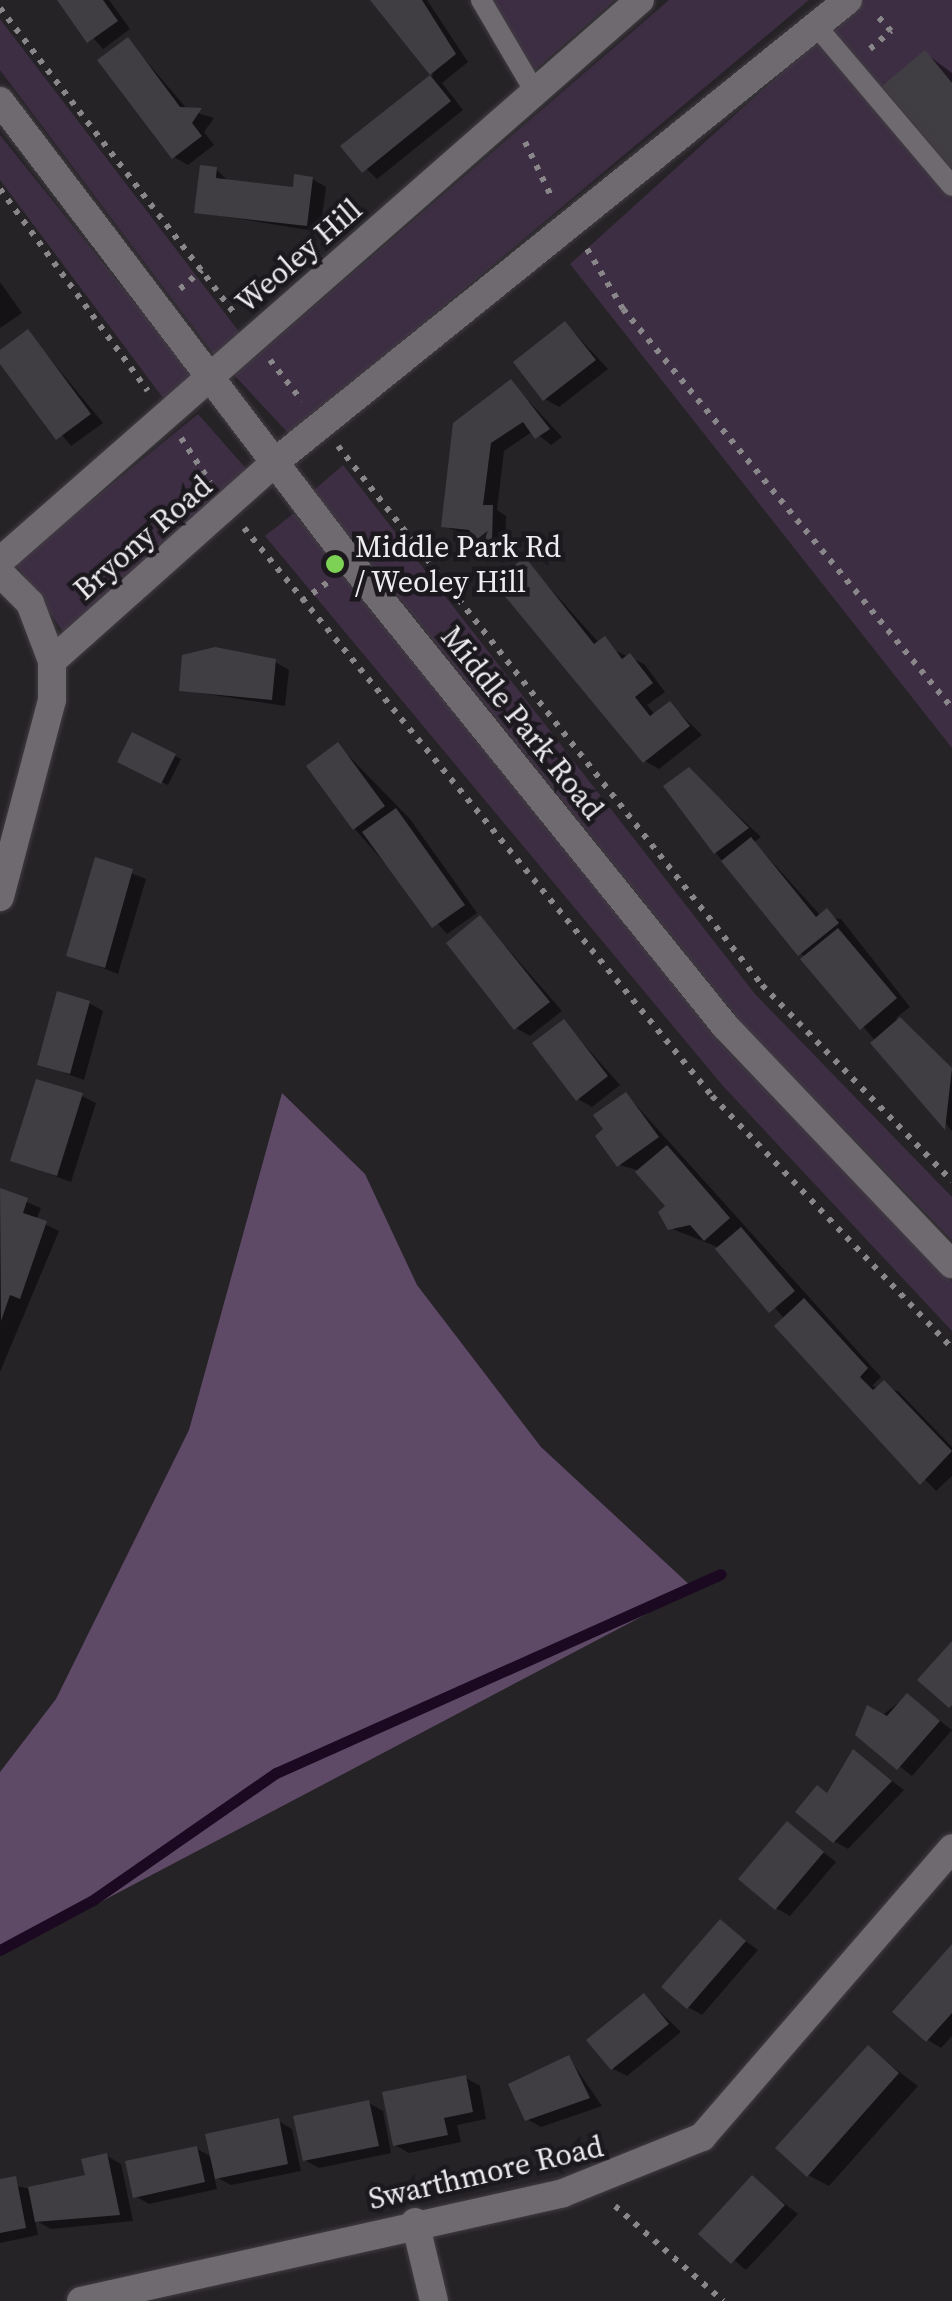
<!DOCTYPE html>
<html>
<head>
<meta charset="utf-8">
<style>
	body { margin:0 }
	#map { position:relative; width:952px; height:2301px; overflow:hidden; background:#262327; font-family:"Source Serif 4",serif }
	div>[style] { position:absolute }
	.green>* { inset:0; background:#3d2e43 }
	.forest>* { inset:0; background:#5e4966 }
	.shadow>* { inset:0; background:#0007 }
	.stream>* { height:11px; margin:-5.5px; padding:0 5.5px; transform-origin:5.5px; border-radius:5.5px; background:#1b0921 }
	.building>* { inset:0; background:#413e43 }
	.path>* { height:6px; margin-top:-3px; transform-origin:0; background:repeating-linear-gradient(90deg,#8a878b 0 5px,transparent 0 13px) }
	.roads { filter:drop-shadow(0 0 2px #403d41) drop-shadow(0 0 2px #403d41) }
	.service>* { height:20px; margin:-10px; padding:0 10px; transform-origin:10px; border-radius:10px; background:#6e6a6f }
	.minor>* { height:28px; margin:-14px; padding:0 14px; transform-origin:14px; border-radius:14px; background:#6e6a6f }
	.tertiary>* { height:28px; margin:-14px; padding:0 14px; transform-origin:14px; border-radius:14px; background:#6e6a6f }
	.dots>* { width:28px; height:28px; translate:-50% -50%; box-sizing:border-box; border:5px solid #1c191e; border-radius:50% }
	span { translate:-50% -50%; white-space:nowrap; text-align:center; line-height:1.15; -webkit-text-stroke:9px #1c191e; paint-order:stroke }
	.street-label { font-size:30px; color:#efecef }
	.poi-label { font-size:30px; color:#efecef }
	.left { translate:0 -50%; text-align:left }
</style>
</head>
<body>
<div id="map">
	<div class="green">
		<div style="clip-path:polygon(471px 0,615px 0,519px 84px)"></div>
		<div style="clip-path:polygon(669px 0,809px 0,290px 435px,234px 375px)"></div>
		<div style="clip-path:polygon(862px 0,952px 0,952px 748px,570px 264px)"></div>
		<div style="clip-path:polygon(0 19px,240px 333px,218px 360px,0 70px)"></div>
		<div style="clip-path:polygon(0 135px,196px 379px,169px 406px,0 180px)"></div>
		<div style="clip-path:polygon(198px 414px,250px 473px,64px 633px,15px 563px)"></div>
		<div style="clip-path:polygon(343px 465px,755px 994px,952px 1197px,952px 1240px,745px 1027px,313px 491px)"></div>
		<div style="clip-path:polygon(294px 513px,720px 1043px,952px 1282px,952px 1331px,723px 1086px,265px 536px)"></div>
	</div>
	<div class="forest">
		<div style="clip-path:polygon(282px 1093px,365px 1174px,417px 1285px,541px 1447px,694px 1589px,0 1955px,0 1772px,56px 1699px,189px 1430px)"></div>
	</div>
	<div class="shadow">
		<div style="clip-path:polygon(60px 0,109px 0,130px 29px,103px 49px)"></div>
		<div style="clip-path:polygon(381px 0,427px 0,468px 62px,442px 83px,463px 110px,377px 179px,344px 147px,433px 75px)"></div>
		<div style="clip-path:polygon(128px 40px,188px 110px,214px 118px,204px 132px,214px 145px,188px 165px,174px 157px)"></div>
		<div style="clip-path:polygon(925px 53px,952px 73px,952px 165px)"></div>
		<div style="clip-path:polygon(216px 169px,229px 182px,295px 190px,312px 179px,326px 187px,320px 232px,197px 212px)"></div>
		<div style="clip-path:polygon(0 282px,22px 313px,0 328px)"></div>
		<div style="clip-path:polygon(566px 324px,608px 369px,559px 407px,545px 399px)"></div>
		<div style="clip-path:polygon(28px 332px,103px 423px,71px 446px,0 359px)"></div>
		<div style="clip-path:polygon(511px 382px,562px 437px,551px 445px,533px 431px,504px 451px,497px 510px,506px 516px,505px 551px,444px 526px)"></div>
		<div style="clip-path:polygon(525px 560px,599px 643px,644px 664px,665px 692px,647px 705px,655px 715px,670px 704px,702px 735px,659px 769px,645px 761px)"></div>
		<div style="clip-path:polygon(275px 662px,289px 670px,285px 706px,181px 690px)"></div>
		<div style="clip-path:polygon(134px 735px,181px 759px,168px 785px,120px 761px)"></div>
		<div style="clip-path:polygon(338px 745px,410px 819px,477px 913px,447px 934px,354px 828px)"></div>
		<div style="clip-path:polygon(689px 770px,761px 837px,754px 842px,821px 916px,841px 919px,910px 1007px,896px 1018px,952px 1072px,952px 1131px,715px 852px)"></div>
		<div style="clip-path:polygon(97px 860px,146px 879px,118px 974px,69px 955px)"></div>
		<div style="clip-path:polygon(481px 918px,562px 1011px,530px 1036px,516px 1028px)"></div>
		<div style="clip-path:polygon(89px 1003px,103px 1011px,84px 1080px,40px 1064px)"></div>
		<div style="clip-path:polygon(564px 1022px,620px 1085px,592px 1107px,578px 1099px)"></div>
		<div style="clip-path:polygon(626px 1094px,881px 1377px,872px 1386px,898px 1391px,952px 1447px,952px 1476px,936px 1491px,777px 1326px,785px 1319px,720px 1248px,670px 1228px,668px 1206px,637px 1170px,619px 1165px)"></div>
		<div style="clip-path:polygon(82px 1096px,96px 1103px,71px 1182px,13px 1160px)"></div>
		<div style="clip-path:polygon(0 1191px,41px 1208px,36px 1220px,59px 1231px,0 1372px)"></div>
		<div style="clip-path:polygon(907px 1696px,952px 1730px,912px 1776px,858px 1734px)"></div>
		<div style="clip-path:polygon(854px 1752px,904px 1790px,848px 1849px,834px 1841px)"></div>
		<div style="clip-path:polygon(788px 1825px,836px 1862px,790px 1916px,776px 1908px)"></div>
		<div style="clip-path:polygon(720px 1922px,758px 1950px,702px 2015px,688px 2007px)"></div>
		<div style="clip-path:polygon(952px 1948px,952px 2036px,941px 2048px,928px 2040px)"></div>
		<div style="clip-path:polygon(644px 1996px,681px 2032px,627px 2076px,613px 2069px)"></div>
		<div style="clip-path:polygon(868px 2048px,918px 2086px,829px 2186px,808px 2175px)"></div>
		<div style="clip-path:polygon(569px 2058px,602px 2106px,541px 2127px,527px 2119px)"></div>
		<div style="clip-path:polygon(466px 2078px,480px 2086px,486px 2119px,457px 2125px,461px 2142px,409px 2153px,395px 2145px)"></div>
		<div style="clip-path:polygon(369px 2103px,383px 2111px,391px 2153px,319px 2168px,305px 2160px)"></div>
		<div style="clip-path:polygon(278px 2121px,292px 2129px,301px 2171px,231px 2185px,214px 2176px,217px 2189px,149px 2204px,135px 2196px,196px 2148px,213px 2158px)"></div>
		<div style="clip-path:polygon(107px 2156px,121px 2164px,133px 2221px,51px 2229px,35px 2220px,38px 2235px,0 2243px,0 2182px,30px 2189px,88px 2177px)"></div>
		<div style="clip-path:polygon(752px 2178px,798px 2214px,746px 2270px,701px 2233px)"></div>
	</div>
	<div class="stream">
		<div style="left:0;top:1950px;width:106px;rotate:-28.3deg"></div>
		<div style="left:93px;top:1900px;width:223px;rotate:-34.8deg"></div>
		<div style="left:276px;top:1773px;width:487px;rotate:-24.1deg"></div>
	</div>
	<div class="building">
		<div style="clip-path:polygon(57px 0,103px 0,118px 21px,87px 43px)"></div>
		<div style="clip-path:polygon(370px 0,422px 0,456px 54px,430px 75px)"></div>
		<div style="clip-path:polygon(128px 37px,180px 107px,202px 108px,192px 123px,202px 136px,172px 159px,97px 60px)"></div>
		<div style="clip-path:polygon(925px 50px,952px 83px,952px 169px,882px 86px)"></div>
		<div style="clip-path:polygon(430px 75px,451px 101px,362px 173px,340px 146px)"></div>
		<div style="clip-path:polygon(200px 165px,217px 167px,216px 178px,293px 187px,294px 174px,313px 177px,307px 226px,194px 213px)"></div>
		<div style="clip-path:polygon(565px 321px,596px 360px,543px 401px,513px 362px)"></div>
		<div style="clip-path:polygon(28px 329px,91px 414px,56px 440px,0 364px,0 350px)"></div>
		<div style="clip-path:polygon(511px 379px,550px 429px,535px 439px,523px 422px,491px 443px,483px 505px,493px 505px,492px 545px,479px 546px,469px 530px,441px 527px,453px 423px)"></div>
		<div style="clip-path:polygon(525px 557px,594px 644px,605px 636px,622px 659px,630px 653px,653px 683px,635px 697px,650px 716px,670px 701px,690px 726px,643px 763px,493px 582px)"></div>
		<div style="clip-path:polygon(215px 647px,276px 659px,272px 700px,179px 691px,182px 655px)"></div>
		<div style="clip-path:polygon(132px 732px,176px 754px,161px 784px,117px 762px)"></div>
		<div style="clip-path:polygon(338px 742px,385px 806px,353px 830px,306px 766px)"></div>
		<div style="clip-path:polygon(689px 767px,749px 828px,714px 854px,663px 786px)"></div>
		<div style="clip-path:polygon(396px 808px,465px 905px,432px 928px,362px 832px)"></div>
		<div style="clip-path:polygon(751px 837px,816px 917px,827px 908px,839px 923px,798px 956px,721px 861px)"></div>
		<div style="clip-path:polygon(95px 857px,133px 869px,105px 968px,66px 956px)"></div>
		<div style="clip-path:polygon(480px 915px,550px 1002px,514px 1030px,446px 943px)"></div>
		<div style="clip-path:polygon(838px 928px,897px 998px,860px 1030px,800px 959px)"></div>
		<div style="clip-path:polygon(57px 991px,90px 1001px,70px 1074px,37px 1065px)"></div>
		<div style="clip-path:polygon(900px 1017px,952px 1068px,945px 1130px,870px 1043px)"></div>
		<div style="clip-path:polygon(564px 1019px,608px 1076px,576px 1101px,532px 1043px)"></div>
		<div style="clip-path:polygon(36px 1079px,83px 1093px,57px 1176px,10px 1161px)"></div>
		<div style="clip-path:polygon(626px 1092px,659px 1137px,617px 1167px,595px 1136px,603px 1129px,593px 1115px)"></div>
		<div style="clip-path:polygon(667px 1145px,730px 1218px,704px 1241px,690px 1225px,668px 1230px,658px 1212px,665px 1206px,635px 1172px)"></div>
		<div style="clip-path:polygon(0 1188px,28px 1198px,23px 1213px,47px 1221px,20px 1299px,10px 1295px,1px 1321px)"></div>
		<div style="clip-path:polygon(741px 1227px,795px 1291px,769px 1313px,715px 1249px)"></div>
		<div style="clip-path:polygon(804px 1298px,868px 1368px,860px 1377px,873px 1390px,884px 1380px,952px 1451px,920px 1485px,774px 1326px)"></div>
		<div style="clip-path:polygon(952px 1641px,952px 1705px,949px 1708px,917px 1680px)"></div>
		<div style="clip-path:polygon(907px 1693px,940px 1721px,897px 1770px,855px 1735px,867px 1705px,887px 1716px)"></div>
		<div style="clip-path:polygon(853px 1749px,892px 1781px,833px 1843px,795px 1812px,817px 1785px,827px 1793px)"></div>
		<div style="clip-path:polygon(787px 1821px,824px 1852px,775px 1910px,738px 1879px)"></div>
		<div style="clip-path:polygon(720px 1919px,746px 1941px,687px 2009px,661px 1987px)"></div>
		<div style="clip-path:polygon(952px 1944px,952px 2013px,926px 2042px,892px 2012px)"></div>
		<div style="clip-path:polygon(644px 1993px,669px 2024px,611px 2070px,586px 2040px)"></div>
		<div style="clip-path:polygon(868px 2045px,899px 2073px,807px 2177px,775px 2148px)"></div>
		<div style="clip-path:polygon(569px 2055px,590px 2098px,525px 2121px,508px 2084px)"></div>
		<div style="clip-path:polygon(466px 2075px,473px 2112px,444px 2118px,448px 2135px,393px 2146px,382px 2092px)"></div>
		<div style="clip-path:polygon(369px 2100px,379px 2146px,303px 2161px,293px 2116px)"></div>
		<div style="clip-path:polygon(279px 2118px,288px 2164px,215px 2179px,205px 2134px)"></div>
		<div style="clip-path:polygon(197px 2146px,205px 2182px,133px 2198px,125px 2161px)"></div>
		<div style="clip-path:polygon(107px 2153px,120px 2215px,35px 2222px,28px 2187px,85px 2175px,81px 2159px)"></div>
		<div style="clip-path:polygon(752px 2175px,785px 2205px,731px 2264px,698px 2234px)"></div>
		<div style="clip-path:polygon(16px 2176px,26px 2228px,0 2233px,0 2179px)"></div>
	</div>
	<div class="path">
		<div style="left:0;top:8px;width:386px;rotate:52.5deg"></div>
		<div style="left:870px;top:49px;width:28px;rotate:-41deg"></div>
		<div style="left:891px;top:31px;width:25px;rotate:-132deg"></div>
		<div style="left:525px;top:142px;width:62px;rotate:64.3deg"></div>
		<div style="left:0;top:189px;width:250px;rotate:53.8deg"></div>
		<div style="left:587px;top:249px;width:70px;rotate:59deg"></div>
		<div style="left:623px;top:309px;width:517px;rotate:50.49deg"></div>
		<div style="left:180px;top:289px;width:29px;rotate:-41deg"></div>
		<div style="left:270px;top:360px;width:52px;rotate:52deg"></div>
		<div style="left:181px;top:438px;width:53px;rotate:56.6deg"></div>
		<div style="left:338px;top:446px;width:686px;rotate:51.81deg"></div>
		<div style="left:762px;top:985px;width:273px;rotate:45.9deg"></div>
		<div style="left:244px;top:528px;width:736px;rotate:50.51deg"></div>
		<div style="left:712px;top:1096px;width:348px;rotate:46.4deg"></div>
		<div style="left:302px;top:601px;width:34px;rotate:-36deg"></div>
		<div style="left:615px;top:2206px;width:144px;rotate:41.3deg"></div>
	</div>
	<div class="roads">
		<div class="service">
			<div style="left:481px;top:0;width:107px;rotate:59.6deg"></div>
			<div style="left:818px;top:28px;width:207px;rotate:49.7deg"></div>
		</div>
		<div class="minor">
			<div style="left:0;top:561px;width:851px;rotate:-41.24deg"></div>
			<div style="left:0;top:573px;width:42px;rotate:45deg"></div>
			<div style="left:30px;top:603px;width:62px;rotate:69.2deg"></div>
			<div style="left:52px;top:661px;width:39px;rotate:90deg"></div>
			<div style="left:52px;top:700px;width:204px;rotate:104.8deg"></div>
			<div style="left:52px;top:661px;width:299px;rotate:-41.7deg"></div>
			<div style="left:275px;top:462px;width:736px;rotate:-38.88deg"></div>
			<div style="left:415px;top:2222px;width:81px;rotate:76.5deg"></div>
			<div style="left:81px;top:2301px;width:494px;rotate:-12.6deg"></div>
			<div style="left:563px;top:2193px;width:150px;rotate:-21.9deg"></div>
			<div style="left:702px;top:2137px;width:382px;rotate:-49.1deg"></div>
		</div>
		<div class="tertiary">
			<div style="left:0;top:101px;width:582px;rotate:52.76deg"></div>
			<div style="left:352px;top:564px;width:594px;rotate:51.08deg"></div>
			<div style="left:725px;top:1026px;width:329px;rotate:46.4deg"></div>
		</div>
	</div>
	<div class="dots">
		<div style="left:335px;top:564px;background:#7dd154"></div>
	</div>
	<div class="street-label">
		<span style="left:299px;top:256px;rotate:-41deg">Weoley Hill</span>
		<span style="left:143px;top:538px;rotate:-41deg">Bryony Road</span>
		<span style="left:522px;top:723px;rotate:51deg">Middle Park Road</span>
		<span style="left:486px;top:2173px;rotate:-13deg">Swarthmore Road</span>
	</div>
	<div class="poi-label">
		<span class="left" style="left:355px;top:564px">Middle Park Rd<br>/ Weoley Hill</span>
	</div>
</div>
</body>
</html>
